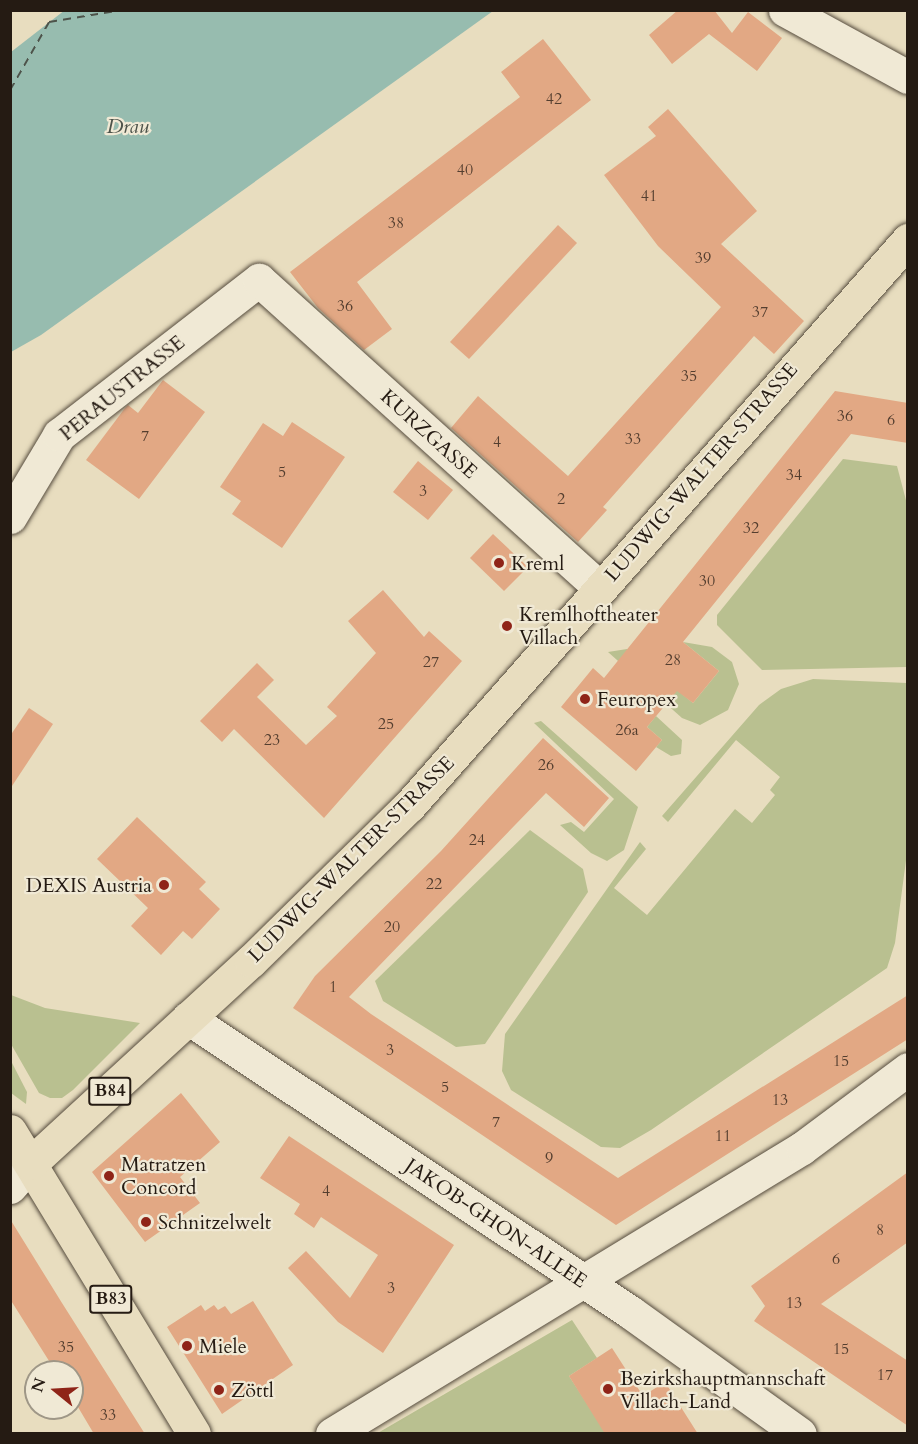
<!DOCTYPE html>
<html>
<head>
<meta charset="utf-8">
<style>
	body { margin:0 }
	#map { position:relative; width:918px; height:1444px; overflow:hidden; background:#e8ddbf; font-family:Cardo,serif }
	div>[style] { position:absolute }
	.green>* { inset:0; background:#b9c090 }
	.water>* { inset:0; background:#97bcaf }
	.ferry>* { height:1.5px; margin-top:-0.75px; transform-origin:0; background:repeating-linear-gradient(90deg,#4d534a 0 8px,transparent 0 14px) }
	.building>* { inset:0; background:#e2a884 }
	.roads { filter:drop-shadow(0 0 2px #564c3e) drop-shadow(0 0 2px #564c3e) }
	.minor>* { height:33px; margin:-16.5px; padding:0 16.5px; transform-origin:16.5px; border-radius:16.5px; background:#f0e9d5 }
	.major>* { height:33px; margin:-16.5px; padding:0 16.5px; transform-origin:16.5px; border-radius:16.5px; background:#e8ddbf }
	.dots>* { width:16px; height:16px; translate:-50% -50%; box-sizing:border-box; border:3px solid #f0e9d5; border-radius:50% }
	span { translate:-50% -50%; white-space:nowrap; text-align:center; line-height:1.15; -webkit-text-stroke:4.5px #f0e9d5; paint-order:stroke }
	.number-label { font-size:16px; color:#543e2f }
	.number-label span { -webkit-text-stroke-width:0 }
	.shield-label span { padding:2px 4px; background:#f0e9d5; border:2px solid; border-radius:4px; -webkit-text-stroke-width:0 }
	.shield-label { font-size:18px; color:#251b13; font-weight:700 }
	.street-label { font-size:20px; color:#251b13 }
	.poi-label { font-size:20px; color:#251b13 }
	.left { translate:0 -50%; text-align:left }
	.right { translate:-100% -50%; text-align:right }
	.water-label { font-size:21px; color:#4d534a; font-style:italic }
	.frame { position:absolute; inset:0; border:12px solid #251b13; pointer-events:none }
	.north { position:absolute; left:24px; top:1360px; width:60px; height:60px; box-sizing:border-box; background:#f0e9d5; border:2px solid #9f9787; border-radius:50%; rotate:288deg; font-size:16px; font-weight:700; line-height:24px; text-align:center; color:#251b13 }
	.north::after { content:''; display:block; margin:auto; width:21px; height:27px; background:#8f2418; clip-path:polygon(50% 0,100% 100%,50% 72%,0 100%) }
</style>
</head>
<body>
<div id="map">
	<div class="green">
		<div style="clip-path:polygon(843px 459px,897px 466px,908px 508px,907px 667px,762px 670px,717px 625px,717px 615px)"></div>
		<div style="clip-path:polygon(683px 642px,712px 647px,732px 662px,739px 684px,728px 710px,700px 725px,682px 718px,608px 652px,627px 649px,693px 703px,719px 671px)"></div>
		<div style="clip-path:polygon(813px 679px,907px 683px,907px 853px,895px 943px,887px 968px,651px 1130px,620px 1148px,601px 1147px,511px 1090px,502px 1071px,505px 1034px,640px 842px,646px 849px,614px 888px,647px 915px,735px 809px,752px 823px,775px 795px,770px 790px,780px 777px,736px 740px,668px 822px,662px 816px,759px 705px,781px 689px)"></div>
		<div style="clip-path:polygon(656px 716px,682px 740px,681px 754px,671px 756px,656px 747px,662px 740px,647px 727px)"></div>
		<div style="clip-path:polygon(541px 721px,638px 807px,624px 850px,607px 861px,591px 853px,560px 825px,571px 822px,584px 832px,614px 799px,534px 723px)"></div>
		<div style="clip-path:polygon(530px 830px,583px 869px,588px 892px,485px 1044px,456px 1047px,383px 1001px,375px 981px)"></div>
		<div style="clip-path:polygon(11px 995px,45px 1008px,140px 1023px,73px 1090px,62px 1098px,50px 1098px,39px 1093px,11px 1044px)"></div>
		<div style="clip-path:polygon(11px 1061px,27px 1092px,26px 1104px,11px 1093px)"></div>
		<div style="clip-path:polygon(572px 1320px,597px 1358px,569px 1376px,606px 1433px,376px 1434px)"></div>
	</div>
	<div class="water">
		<div style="clip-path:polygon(65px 10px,493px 10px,493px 11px,41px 335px,11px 352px,11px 52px)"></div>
	</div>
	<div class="ferry">
		<div style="left:10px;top:90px;width:78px;rotate:-60.2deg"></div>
		<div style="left:49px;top:22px;width:74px;rotate:-9.3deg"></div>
	</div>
	<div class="building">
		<div style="clip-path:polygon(678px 10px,714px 10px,732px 33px,748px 12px,782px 38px,757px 71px,709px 34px,672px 64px,649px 35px)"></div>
		<div style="clip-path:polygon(543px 39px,591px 100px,357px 282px,392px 329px,364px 350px,318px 308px,290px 272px,520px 97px,501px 72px)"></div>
		<div style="clip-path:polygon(668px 109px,757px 211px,721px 244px,804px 321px,774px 354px,754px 336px,603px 507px,607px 510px,578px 542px,451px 428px,478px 396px,568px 476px,721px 307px,658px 246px,604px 175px,656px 136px,648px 127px)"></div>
		<div style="clip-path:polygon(558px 225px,577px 243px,469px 359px,450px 342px)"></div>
		<div style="clip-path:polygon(163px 380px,205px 412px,139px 499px,86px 460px,125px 408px,128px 405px,138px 413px)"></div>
		<div style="clip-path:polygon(835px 391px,908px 403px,908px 443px,851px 434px,683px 642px,719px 671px,693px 703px,677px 691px,647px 727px,662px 740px,636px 771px,561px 707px,593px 668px,604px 678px)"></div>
		<div style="clip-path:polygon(292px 422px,345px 457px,282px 548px,232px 514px,241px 501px,220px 487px,263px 423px,283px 436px)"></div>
		<div style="clip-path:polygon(418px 461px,453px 490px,428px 520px,393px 492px)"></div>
		<div style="clip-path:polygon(493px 534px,528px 567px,504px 591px,470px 558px)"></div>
		<div style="clip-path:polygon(383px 590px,424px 637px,429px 631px,462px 661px,324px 818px,234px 729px,222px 742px,200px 721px,257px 663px,274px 680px,257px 697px,306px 745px,337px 716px,327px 707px,376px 653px,348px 621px)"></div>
		<div style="clip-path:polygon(29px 708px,53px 724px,10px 789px,10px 736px)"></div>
		<div style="clip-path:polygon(543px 738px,609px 798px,584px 827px,546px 793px,349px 997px,371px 1014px,618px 1178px,908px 995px,908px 1039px,616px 1225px,293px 1008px,315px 976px,441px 851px)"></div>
		<div style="clip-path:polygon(137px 817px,206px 882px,199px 889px,220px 909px,192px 939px,183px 931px,161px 955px,131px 926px,148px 908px,97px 859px)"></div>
		<div style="clip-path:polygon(181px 1093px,220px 1142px,180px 1177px,200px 1203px,145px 1242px,92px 1172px)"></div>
		<div style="clip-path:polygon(289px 1136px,454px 1245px,383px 1353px,338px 1322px,288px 1268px,306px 1251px,350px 1298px,378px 1255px,321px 1217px,314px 1228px,294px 1214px,300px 1204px,260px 1178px)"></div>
		<div style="clip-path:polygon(908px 1172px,908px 1242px,821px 1304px,908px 1361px,908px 1426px,754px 1321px,765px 1306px,751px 1286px)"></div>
		<div style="clip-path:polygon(10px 1219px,62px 1303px,145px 1434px,94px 1434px,72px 1397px,72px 1372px,56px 1372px,10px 1299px)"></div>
		<div style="clip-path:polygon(253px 1301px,293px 1365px,222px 1414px,167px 1327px,201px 1305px,205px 1311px,214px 1305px,218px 1310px,225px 1306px,231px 1314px)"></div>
		<div style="clip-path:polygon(612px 1348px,643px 1396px,665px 1382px,698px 1434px,605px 1434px,569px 1376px)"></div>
	</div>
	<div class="roads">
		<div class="minor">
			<div style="left:785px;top:10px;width:140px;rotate:28.6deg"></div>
			<div style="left:10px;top:517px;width:96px;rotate:-59.1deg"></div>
			<div style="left:59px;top:435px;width:253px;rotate:-37.8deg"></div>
			<div style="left:259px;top:280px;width:458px;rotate:42.1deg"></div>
			<div style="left:188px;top:1018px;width:531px;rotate:33.63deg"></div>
			<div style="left:630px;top:1312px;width:209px;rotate:35.7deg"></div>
			<div style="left:10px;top:1187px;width:32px;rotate:-49deg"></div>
			<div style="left:332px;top:1434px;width:550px;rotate:-31.32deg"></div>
			<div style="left:802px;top:1148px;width:132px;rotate:-36.7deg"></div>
		</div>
		<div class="major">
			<div style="left:10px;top:1131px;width:354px;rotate:58.7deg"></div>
			<div style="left:31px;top:1163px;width:299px;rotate:-42.6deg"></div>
			<div style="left:251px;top:961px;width:221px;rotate:-44.5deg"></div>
			<div style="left:409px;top:806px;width:755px;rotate:-48.6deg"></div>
		</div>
	</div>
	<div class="dots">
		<div style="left:499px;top:563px;background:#8f2418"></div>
		<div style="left:507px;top:626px;background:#8f2418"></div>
		<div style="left:585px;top:699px;background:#8f2418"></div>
		<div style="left:164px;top:885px;background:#8f2418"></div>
		<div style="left:109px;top:1176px;background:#8f2418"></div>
		<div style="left:146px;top:1222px;background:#8f2418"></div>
		<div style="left:187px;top:1346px;background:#8f2418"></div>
		<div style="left:608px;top:1389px;background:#8f2418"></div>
		<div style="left:219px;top:1390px;background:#8f2418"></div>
	</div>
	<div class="number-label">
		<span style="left:554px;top:99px">42</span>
		<span style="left:465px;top:170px">40</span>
		<span style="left:649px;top:196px">41</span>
		<span style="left:396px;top:223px">38</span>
		<span style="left:703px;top:258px">39</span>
		<span style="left:345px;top:306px">36</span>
		<span style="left:760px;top:312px">37</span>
		<span style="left:689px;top:376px">35</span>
		<span style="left:845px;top:416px">36</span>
		<span style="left:891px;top:420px">6</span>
		<span style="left:145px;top:436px">7</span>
		<span style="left:633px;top:439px">33</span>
		<span style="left:497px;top:442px">4</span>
		<span style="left:282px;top:472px">5</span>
		<span style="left:794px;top:475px">34</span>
		<span style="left:423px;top:491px">3</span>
		<span style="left:561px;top:499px">2</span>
		<span style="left:751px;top:528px">32</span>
		<span style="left:707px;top:581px">30</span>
		<span style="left:673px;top:660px">28</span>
		<span style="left:431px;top:662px">27</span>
		<span style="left:386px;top:724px">25</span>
		<span style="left:627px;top:730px">26a</span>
		<span style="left:272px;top:740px">23</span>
		<span style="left:546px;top:765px">26</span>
		<span style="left:477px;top:840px">24</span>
		<span style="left:434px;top:884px">22</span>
		<span style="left:392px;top:927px">20</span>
		<span style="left:333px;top:987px">1</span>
		<span style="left:390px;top:1050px">3</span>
		<span style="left:841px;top:1061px">15</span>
		<span style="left:445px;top:1087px">5</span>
		<span style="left:780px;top:1100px">13</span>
		<span style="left:496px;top:1122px">7</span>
		<span style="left:723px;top:1136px">11</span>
		<span style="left:549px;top:1158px">9</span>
		<span style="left:326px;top:1191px">4</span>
		<span style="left:880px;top:1230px">8</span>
		<span style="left:836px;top:1259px">6</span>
		<span style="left:391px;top:1288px">3</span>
		<span style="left:794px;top:1303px">13</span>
		<span style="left:66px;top:1347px">35</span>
		<span style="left:841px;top:1349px">15</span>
		<span style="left:885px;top:1375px">17</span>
		<span style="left:108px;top:1415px">33</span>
	</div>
	<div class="shield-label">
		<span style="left:110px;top:1091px">B84</span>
		<span style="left:111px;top:1299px">B83</span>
	</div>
	<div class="street-label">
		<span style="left:122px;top:388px;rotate:-39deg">PERAUSTRASSE</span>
		<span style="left:429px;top:434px;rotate:42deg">KURZGASSE</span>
		<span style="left:701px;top:472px;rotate:-49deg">LUDWIG-WALTER-STRASSE</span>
		<span style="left:351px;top:859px;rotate:-45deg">LUDWIG-WALTER-STRASSE</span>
		<span style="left:496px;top:1223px;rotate:34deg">JAKOB-GHON-ALLEE</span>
	</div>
	<div class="poi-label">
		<span class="left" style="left:511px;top:563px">Kreml</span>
		<span class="left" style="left:519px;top:626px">Kremlhoftheater<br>Villach</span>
		<span class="left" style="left:597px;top:699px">Feuropex</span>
		<span class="right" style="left:152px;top:885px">DEXIS Austria</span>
		<span class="left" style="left:121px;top:1176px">Matratzen<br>Concord</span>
		<span class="left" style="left:158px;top:1222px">Schnitzelwelt</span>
		<span class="left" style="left:199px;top:1346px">Miele</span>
		<span class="left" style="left:620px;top:1390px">Bezirkshauptmannschaft<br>Villach-Land</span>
		<span class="left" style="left:231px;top:1390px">Zöttl</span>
	</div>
	<div class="water-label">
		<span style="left:128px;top:127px">Drau</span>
	</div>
	<div class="frame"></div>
	<div class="north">N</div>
</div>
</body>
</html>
